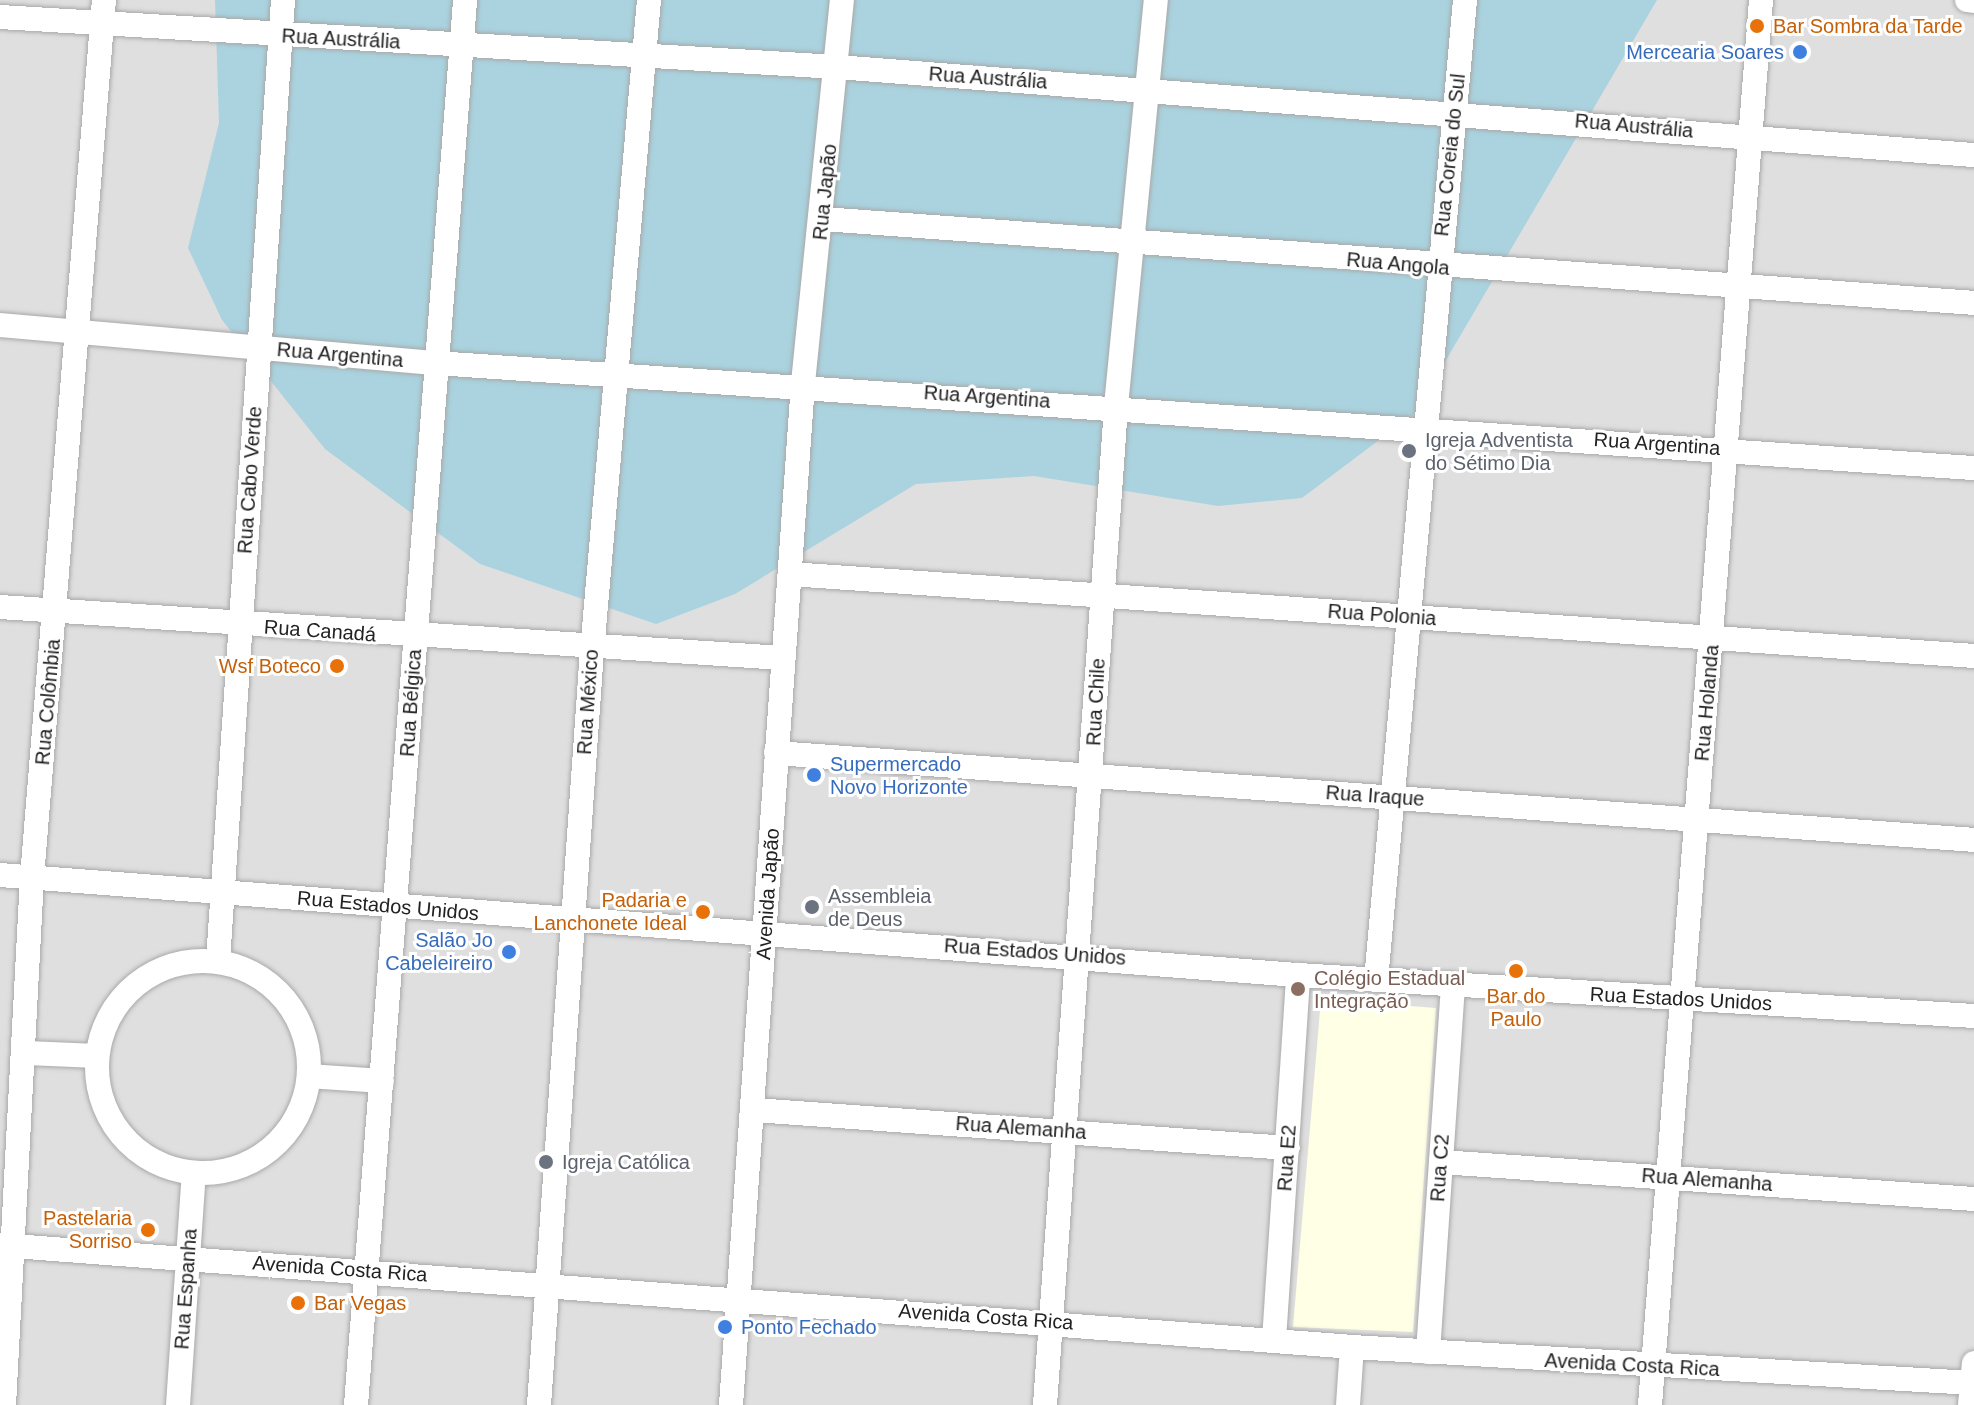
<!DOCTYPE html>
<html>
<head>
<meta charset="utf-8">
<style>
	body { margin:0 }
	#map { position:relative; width:1974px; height:1405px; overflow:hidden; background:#f2efe9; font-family:Arial,sans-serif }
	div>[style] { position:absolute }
	.residential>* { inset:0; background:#e0dfdf }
	.education>* { inset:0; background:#ffffe5 }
	.water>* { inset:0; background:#aad3df }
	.roads { filter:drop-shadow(0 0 2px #a9a9a9) drop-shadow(0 0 2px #a9a9a9) }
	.minor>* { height:24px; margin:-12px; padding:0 12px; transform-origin:12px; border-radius:12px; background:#fff }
	.minor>.ring { margin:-12px; padding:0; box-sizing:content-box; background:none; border:24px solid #fff; border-radius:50% }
	.dots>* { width:22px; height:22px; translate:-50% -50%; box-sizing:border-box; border:4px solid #fff; border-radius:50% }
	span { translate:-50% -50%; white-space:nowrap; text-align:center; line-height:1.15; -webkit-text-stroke:6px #fff; paint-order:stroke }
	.food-label { font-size:20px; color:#c56008 }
	.left { translate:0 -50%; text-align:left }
	.right { translate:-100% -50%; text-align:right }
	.street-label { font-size:20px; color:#222 }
	.shop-label { font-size:20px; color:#366cbe }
	.worship-label { font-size:20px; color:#5b616d }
	.education-label { font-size:20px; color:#785e54 }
</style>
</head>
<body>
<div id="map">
	<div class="residential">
		<div style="clip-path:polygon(0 0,1974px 0,1974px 1405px,0 1405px)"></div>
	</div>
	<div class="education">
		<div style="clip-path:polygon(1321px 999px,1436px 1008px,1413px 1332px,1293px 1327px)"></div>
	</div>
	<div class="water">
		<div style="clip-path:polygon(215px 0,1657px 0,1415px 413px,1302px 498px,1218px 506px,1034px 476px,916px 484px,735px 594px,656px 624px,480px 564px,325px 449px,222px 320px,188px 248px,219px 123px)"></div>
	</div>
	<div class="roads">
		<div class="minor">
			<div style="left:1967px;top:0;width:7px;rotate:8deg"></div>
			<div style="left:0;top:17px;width:838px;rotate:3.42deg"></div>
			<div style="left:837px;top:67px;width:1140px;rotate:4.43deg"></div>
			<div style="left:823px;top:219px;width:1154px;rotate:4.17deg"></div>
			<div style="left:0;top:325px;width:438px;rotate:5deg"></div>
			<div style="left:436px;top:363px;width:1542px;rotate:3.91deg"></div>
			<div style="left:790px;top:574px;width:1187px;rotate:3.96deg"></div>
			<div style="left:0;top:607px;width:785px;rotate:3.73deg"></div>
			<div style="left:776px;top:753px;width:1201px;rotate:4.15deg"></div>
			<div style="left:0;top:875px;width:1302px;rotate:4.41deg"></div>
			<div style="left:1298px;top:975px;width:677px;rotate:3.47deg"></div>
			<div style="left:218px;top:961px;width:963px;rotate:-86.13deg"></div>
			<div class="ring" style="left:97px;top:961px;width:188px;height:188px"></div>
			<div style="left:1376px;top:980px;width:984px;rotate:-84.81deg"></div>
			<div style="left:27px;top:1053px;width:70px;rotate:2.5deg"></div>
			<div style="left:309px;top:1076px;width:73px;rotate:3.9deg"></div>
			<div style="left:754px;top:1110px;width:535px;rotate:4.07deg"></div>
			<div style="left:1441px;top:1162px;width:534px;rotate:3.97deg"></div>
			<div style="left:0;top:1245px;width:1356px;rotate:4.31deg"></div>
			<div style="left:1352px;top:1347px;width:621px;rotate:3.32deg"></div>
			<div style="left:1274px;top:1340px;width:366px;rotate:-86.2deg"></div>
			<div style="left:1428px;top:1352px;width:368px;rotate:-86.1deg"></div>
			<div style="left:4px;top:1405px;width:529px;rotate:-86.96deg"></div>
			<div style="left:32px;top:877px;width:880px;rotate:-85.31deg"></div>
			<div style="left:178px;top:1405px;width:233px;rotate:-86.1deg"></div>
			<div style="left:356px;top:1405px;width:1409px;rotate:-85.56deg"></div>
			<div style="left:539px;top:1405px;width:756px;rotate:-85.98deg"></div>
			<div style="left:592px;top:651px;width:653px;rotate:-85deg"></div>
			<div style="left:731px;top:1405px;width:1025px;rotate:-85.97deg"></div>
			<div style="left:803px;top:383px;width:385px;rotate:-84.2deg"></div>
			<div style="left:1045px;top:1405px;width:1002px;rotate:-85.93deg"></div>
			<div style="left:1116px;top:406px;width:408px;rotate:-84.4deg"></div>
			<div style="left:1348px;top:1405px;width:58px;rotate:-86.1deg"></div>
			<div style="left:1650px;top:1405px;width:1409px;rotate:-85.48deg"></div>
			<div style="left:1970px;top:1405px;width:42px;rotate:-84.6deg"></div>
		</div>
	</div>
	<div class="dots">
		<div style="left:1757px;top:26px;background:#e8710a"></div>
		<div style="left:1800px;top:52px;background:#3f7fe0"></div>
		<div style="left:1409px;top:451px;background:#6b7280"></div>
		<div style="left:337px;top:666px;background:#e8710a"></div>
		<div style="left:814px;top:775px;background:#3f7fe0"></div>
		<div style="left:812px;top:907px;background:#6b7280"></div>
		<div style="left:703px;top:912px;background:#e8710a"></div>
		<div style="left:509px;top:952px;background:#3f7fe0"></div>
		<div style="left:1516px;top:971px;background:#e8710a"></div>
		<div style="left:1298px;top:989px;background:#8d6e63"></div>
		<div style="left:546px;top:1162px;background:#6b7280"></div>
		<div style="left:148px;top:1230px;background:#e8710a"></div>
		<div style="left:298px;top:1303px;background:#e8710a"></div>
		<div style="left:725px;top:1327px;background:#3f7fe0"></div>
	</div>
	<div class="food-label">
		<span class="left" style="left:1773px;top:26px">Bar Sombra da Tarde</span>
		<span class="right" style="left:321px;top:666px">Wsf Boteco</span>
		<span class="right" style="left:687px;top:912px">Padaria e<br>Lanchonete Ideal</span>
		<span style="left:1516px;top:1008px">Bar do<br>Paulo</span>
		<span class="right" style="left:132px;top:1230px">Pastelaria<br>Sorriso</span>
		<span class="left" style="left:314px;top:1303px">Bar Vegas</span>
	</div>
	<div class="street-label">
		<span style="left:341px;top:39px;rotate:3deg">Rua Austrália</span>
		<span style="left:988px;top:78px;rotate:4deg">Rua Austrália</span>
		<span style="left:1634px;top:126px;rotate:5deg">Rua Austrália</span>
		<span style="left:1450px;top:155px;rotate:-84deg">Rua Coreia do Sul</span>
		<span style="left:825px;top:192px;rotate:-84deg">Rua Japão</span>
		<span style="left:1398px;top:264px;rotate:5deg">Rua Angola</span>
		<span style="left:340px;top:355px;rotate:5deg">Rua Argentina</span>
		<span style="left:987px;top:397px;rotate:4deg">Rua Argentina</span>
		<span style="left:1657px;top:444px;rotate:4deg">Rua Argentina</span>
		<span style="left:250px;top:480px;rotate:-86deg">Rua Cabo Verde</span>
		<span style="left:1382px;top:615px;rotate:4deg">Rua Polonia</span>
		<span style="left:320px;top:631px;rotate:4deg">Rua Canadá</span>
		<span style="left:48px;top:702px;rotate:-85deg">Rua Colômbia</span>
		<span style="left:588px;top:702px;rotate:-86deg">Rua México</span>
		<span style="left:1096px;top:702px;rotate:-87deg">Rua Chile</span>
		<span style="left:411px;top:703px;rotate:-86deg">Rua Bélgica</span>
		<span style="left:1707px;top:703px;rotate:-85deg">Rua Holanda</span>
		<span style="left:1375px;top:796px;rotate:4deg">Rua Iraque</span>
		<span style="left:768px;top:894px;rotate:-86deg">Avenida Japão</span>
		<span style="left:388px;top:906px;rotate:5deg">Rua Estados Unidos</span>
		<span style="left:1035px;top:952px;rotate:4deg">Rua Estados Unidos</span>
		<span style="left:1681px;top:999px;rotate:3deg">Rua Estados Unidos</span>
		<span style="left:1021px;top:1128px;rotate:4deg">Rua Alemanha</span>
		<span style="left:1287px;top:1158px;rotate:-86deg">Rua E2</span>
		<span style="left:1440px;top:1168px;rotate:-86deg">Rua C2</span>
		<span style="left:1707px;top:1180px;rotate:4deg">Rua Alemanha</span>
		<span style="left:340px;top:1269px;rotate:4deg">Avenida Costa Rica</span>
		<span style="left:186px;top:1289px;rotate:-86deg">Rua Espanha</span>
		<span style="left:986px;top:1317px;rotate:4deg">Avenida Costa Rica</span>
		<span style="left:1632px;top:1365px;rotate:3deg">Avenida Costa Rica</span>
	</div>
	<div class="shop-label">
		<span class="right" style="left:1784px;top:52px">Mercearia Soares</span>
		<span class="left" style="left:830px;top:776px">Supermercado<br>Novo Horizonte</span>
		<span class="right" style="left:493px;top:952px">Salão Jo<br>Cabeleireiro</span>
		<span class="left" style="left:741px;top:1327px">Ponto Fechado</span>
	</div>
	<div class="worship-label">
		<span class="left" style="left:1425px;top:452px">Igreja Adventista<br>do Sétimo Dia</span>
		<span class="left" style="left:828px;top:908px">Assembleia<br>de Deus</span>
		<span class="left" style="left:562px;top:1162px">Igreja Católica</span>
	</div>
	<div class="education-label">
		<span class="left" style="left:1314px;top:990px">Colégio Estadual<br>Integração</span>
	</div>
</div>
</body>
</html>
